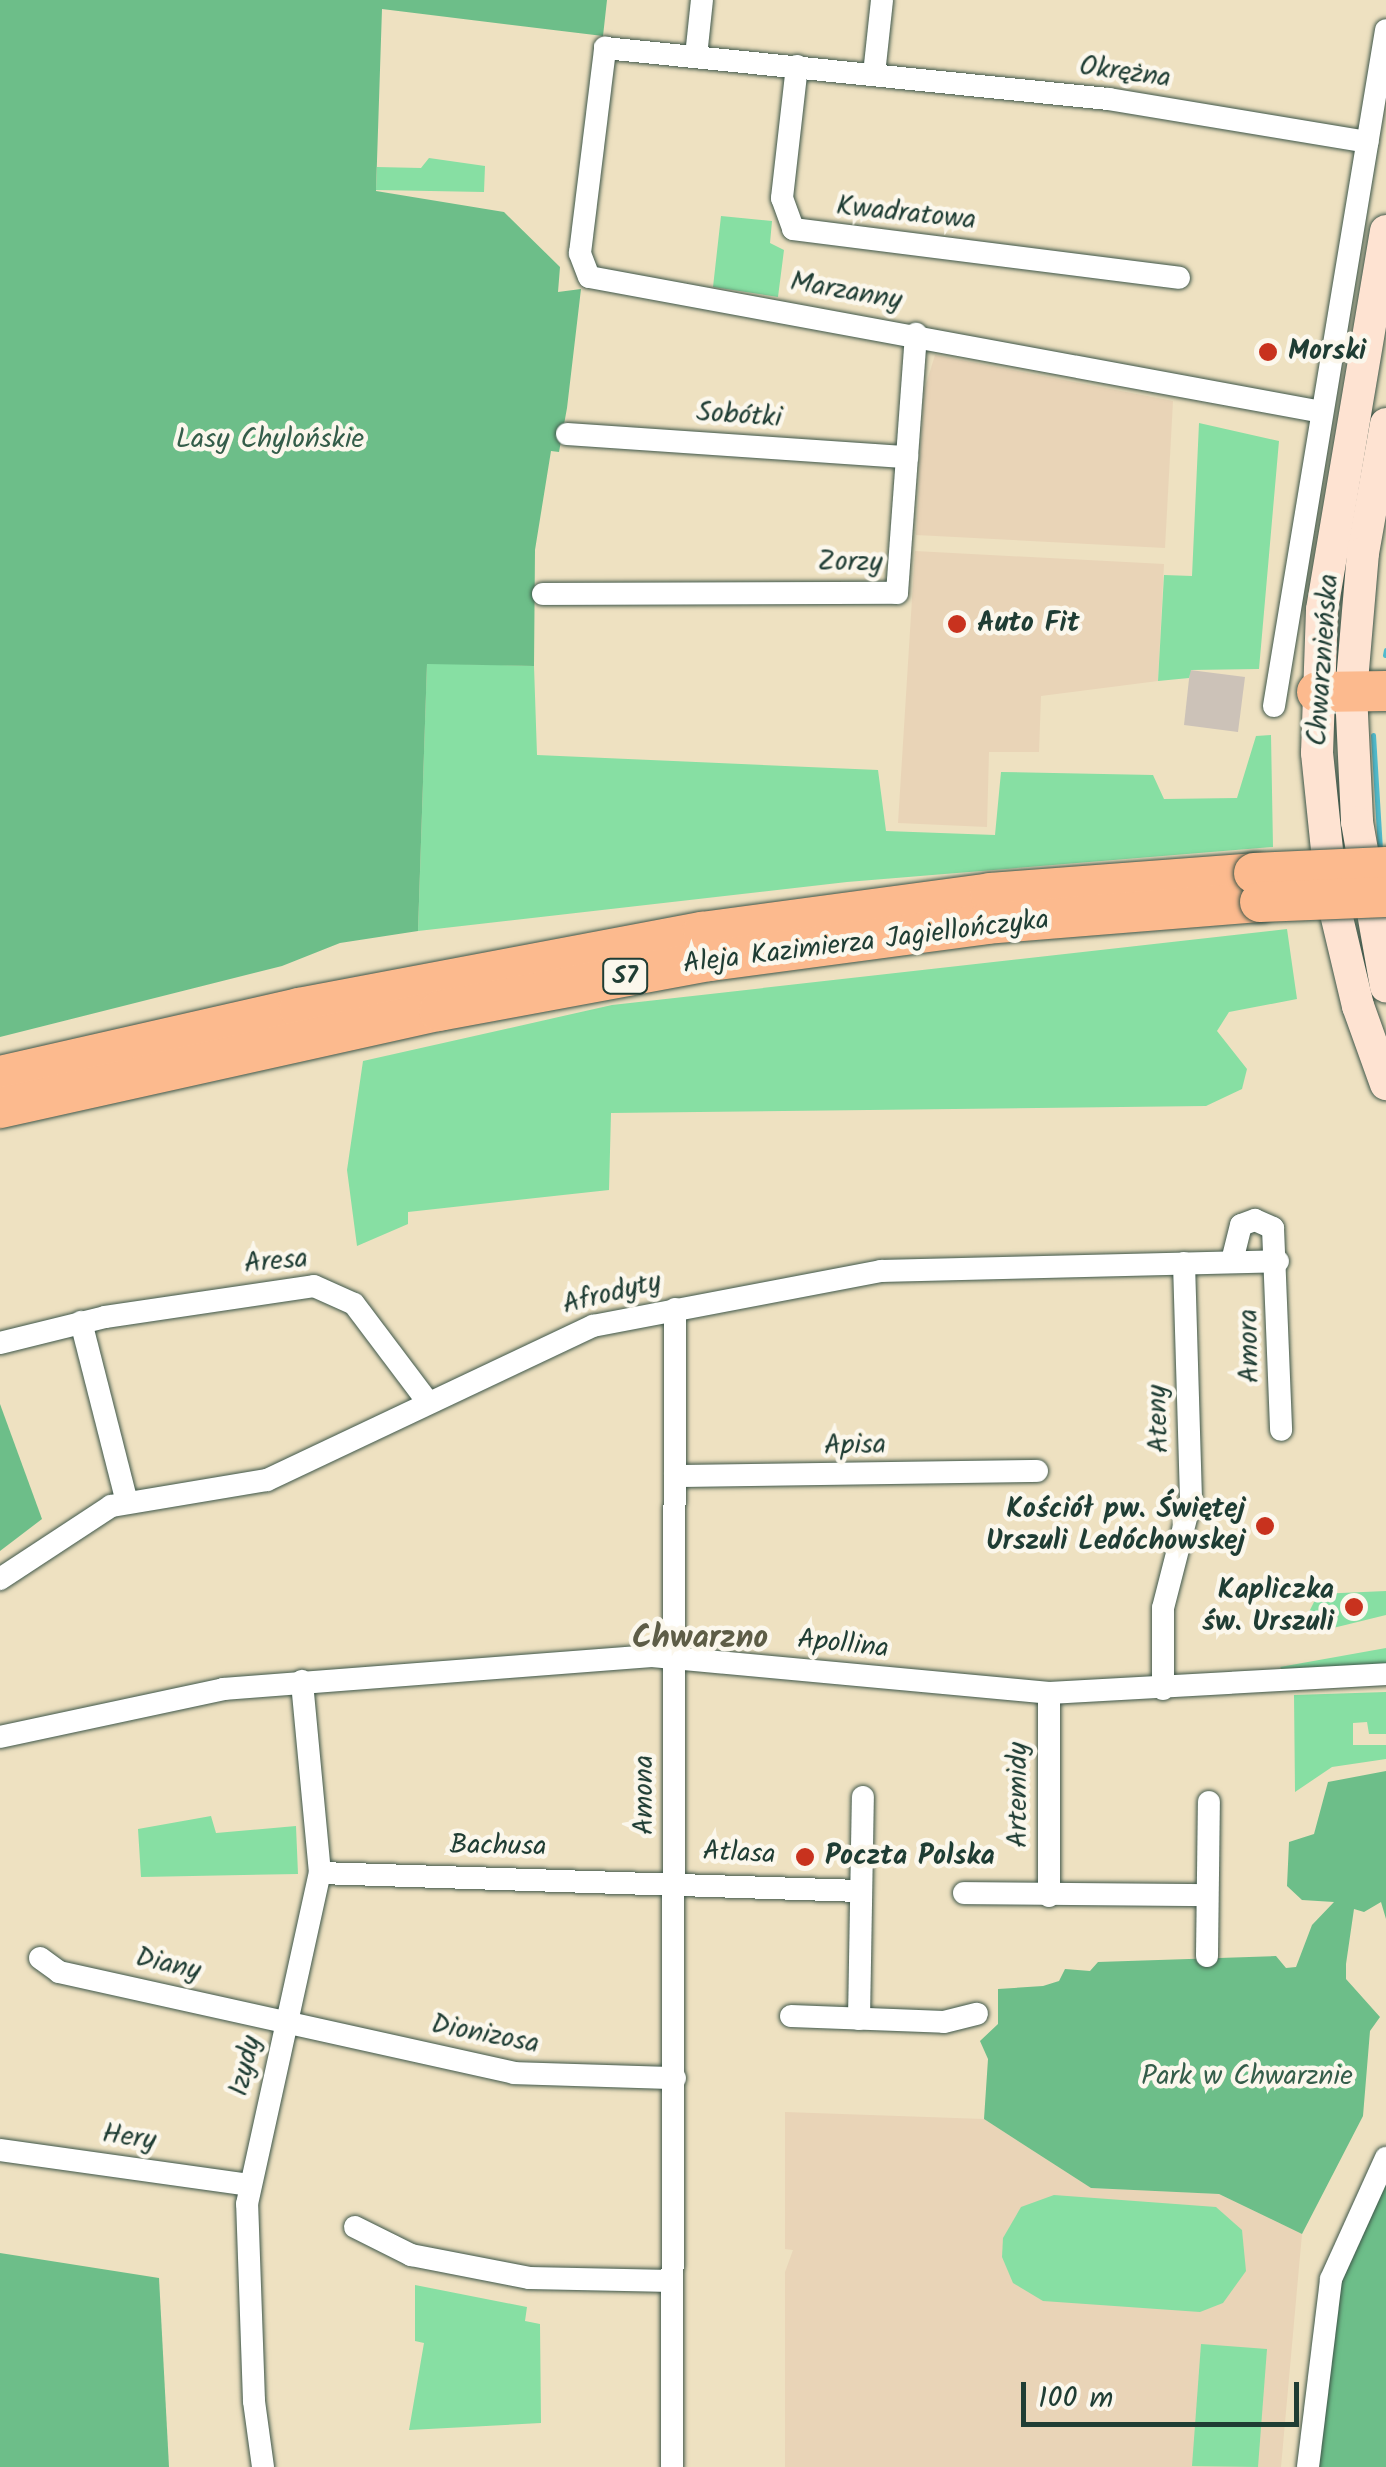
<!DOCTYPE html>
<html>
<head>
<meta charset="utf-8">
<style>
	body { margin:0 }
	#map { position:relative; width:1386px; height:2467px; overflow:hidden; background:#eee1c1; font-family:Kalam,sans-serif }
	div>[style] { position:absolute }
	.built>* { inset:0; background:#e9d4b7 }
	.industrial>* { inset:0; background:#ccc2b8 }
	.green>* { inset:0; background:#87dfa3 }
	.forest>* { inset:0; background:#6dbe89 }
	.stream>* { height:5px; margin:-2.5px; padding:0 2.5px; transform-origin:2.5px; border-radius:2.5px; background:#50bacc }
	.roads { filter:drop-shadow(0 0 2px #3e5649) drop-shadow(0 0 2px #3e5649) }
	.street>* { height:22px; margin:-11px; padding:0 11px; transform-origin:11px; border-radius:11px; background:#fff }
	.secondary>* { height:32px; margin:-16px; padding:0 16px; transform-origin:16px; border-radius:16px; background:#fee3d2 }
	.highway>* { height:40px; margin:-20px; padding:0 20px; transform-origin:20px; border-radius:20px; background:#fcba8e }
	.bridges { filter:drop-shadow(0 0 2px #3e5649) drop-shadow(0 0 2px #3e5649) }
	.highway-bridge>* { height:40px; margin:-20px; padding:0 20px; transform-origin:20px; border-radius:20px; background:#fcba8e }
	.dots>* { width:28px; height:28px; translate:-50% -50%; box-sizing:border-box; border:5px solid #fbf7ec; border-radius:50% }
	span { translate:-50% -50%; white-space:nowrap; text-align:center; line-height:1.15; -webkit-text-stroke:9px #fbf7ec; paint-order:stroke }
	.shield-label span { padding:2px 8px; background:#fbf7ec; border:2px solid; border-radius:8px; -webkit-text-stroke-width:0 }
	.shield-label { font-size:25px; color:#1f3d34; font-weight:700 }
	.street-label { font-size:28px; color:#1f3d34 }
	.poi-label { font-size:28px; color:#1f3d34; font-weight:700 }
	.left { translate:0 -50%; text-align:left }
	.right { translate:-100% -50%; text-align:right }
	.park-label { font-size:28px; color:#345d4a }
	.quarter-label { font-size:32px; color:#5e5d47; font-weight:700 }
	.scale { position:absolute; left:1021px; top:2382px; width:278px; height:45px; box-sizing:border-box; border:5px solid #1f3d34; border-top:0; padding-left:12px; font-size:30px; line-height:35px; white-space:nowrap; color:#1f3d34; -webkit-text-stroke:8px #fbf7ec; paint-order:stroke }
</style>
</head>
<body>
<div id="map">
	<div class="built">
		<div style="clip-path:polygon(935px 355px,1173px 401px,1165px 548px,916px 535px,924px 391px)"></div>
		<div style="clip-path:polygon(915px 551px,1164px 564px,1158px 681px,1041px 696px,1039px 752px,989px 752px,987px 827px,898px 823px)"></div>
		<div style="clip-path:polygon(785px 2112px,984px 2119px,1091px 2188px,1219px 2194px,1302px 2234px,1281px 2467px,785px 2467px,785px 2272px,793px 2250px,785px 2249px)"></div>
	</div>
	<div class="industrial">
		<div style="clip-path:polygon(1190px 670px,1245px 677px,1238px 732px,1184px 725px)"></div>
	</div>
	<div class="green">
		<div style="clip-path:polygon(429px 158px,485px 166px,484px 192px,376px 190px,377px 167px,421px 168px)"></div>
		<div style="clip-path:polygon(721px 216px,772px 221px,770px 243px,784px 250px,778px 297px,713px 287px)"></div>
		<div style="clip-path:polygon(1199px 423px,1279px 441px,1259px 669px,1191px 670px,1189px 678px,1158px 681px,1164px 575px,1192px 576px)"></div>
		<div style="clip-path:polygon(427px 663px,534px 666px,537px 755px,878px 770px,886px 831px,995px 835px,1001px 772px,1153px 775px,1164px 799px,1237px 798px,1256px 736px,1271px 735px,1273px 847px,847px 882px,418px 931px)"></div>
		<div style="clip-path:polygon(1287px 929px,1297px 999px,1229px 1012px,1217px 1031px,1247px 1069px,1242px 1089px,1206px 1106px,611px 1113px,609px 1190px,408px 1212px,408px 1224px,357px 1246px,347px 1170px,363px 1061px,612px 1005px)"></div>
		<div style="clip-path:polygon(1386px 1591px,1386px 1615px,1329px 1629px,1308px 1614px,1318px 1594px)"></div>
		<div style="clip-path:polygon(1386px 1648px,1386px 1666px,1285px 1673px,1280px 1667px)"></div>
		<div style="clip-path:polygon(1386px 1692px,1386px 1734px,1369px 1734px,1367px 1722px,1353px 1723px,1353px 1745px,1386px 1745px,1386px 1759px,1332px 1767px,1295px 1792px,1294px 1695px)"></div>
		<div style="clip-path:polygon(211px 1816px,216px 1833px,296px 1826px,298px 1874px,141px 1877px,138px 1829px)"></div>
		<div style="clip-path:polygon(1054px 2195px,1216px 2207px,1242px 2230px,1246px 2271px,1223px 2303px,1200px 2312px,1043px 2301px,1013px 2283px,1002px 2257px,1003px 2238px,1021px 2207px)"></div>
		<div style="clip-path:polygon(415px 2285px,527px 2307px,525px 2321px,540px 2324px,541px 2423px,409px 2430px,424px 2343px,415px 2341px)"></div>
		<div style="clip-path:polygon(1201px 2344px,1267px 2349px,1258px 2467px,1192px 2466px)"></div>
	</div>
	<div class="forest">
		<div style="clip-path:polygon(0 0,607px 0,603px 36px,382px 9px,376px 191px,504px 212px,560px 267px,558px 292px,581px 289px,567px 408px,559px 452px,551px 451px,535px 550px,534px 666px,427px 664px,418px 931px,340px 943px,282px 966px,0 1037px)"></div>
		<div style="clip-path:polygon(0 1404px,42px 1519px,0 1551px)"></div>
		<div style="clip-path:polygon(1386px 1771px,1386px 1919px,1381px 1902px,1364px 1912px,1354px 1909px,1346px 1964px,1346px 1979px,1380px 2017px,1370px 2031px,1363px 2116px,1302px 2234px,1219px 2194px,1091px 2188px,984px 2119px,988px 2059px,980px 2041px,998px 2024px,998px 1989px,1043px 1986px,1059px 1981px,1065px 1969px,1090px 1971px,1098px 1962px,1276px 1956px,1286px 1968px,1296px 1967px,1312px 1925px,1334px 1902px,1302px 1900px,1287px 1886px,1289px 1842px,1314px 1834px,1328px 1782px)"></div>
		<div style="clip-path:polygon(1386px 2176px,1386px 2467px,1318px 2467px,1342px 2270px)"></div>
		<div style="clip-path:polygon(0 2253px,159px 2278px,169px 2467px,0 2467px)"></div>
	</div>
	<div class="stream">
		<div style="left:1385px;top:655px;width:5px;rotate:-79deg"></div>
		<div style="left:1373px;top:735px;width:115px;rotate:86.5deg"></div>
	</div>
	<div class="roads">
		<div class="street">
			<div style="left:696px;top:56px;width:56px;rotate:-83.9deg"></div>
			<div style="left:797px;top:66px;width:133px;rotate:96.5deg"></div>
			<div style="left:782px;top:198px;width:33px;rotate:70deg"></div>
			<div style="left:793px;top:229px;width:389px;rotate:7.2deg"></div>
			<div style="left:874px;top:74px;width:74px;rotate:-83.8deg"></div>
			<div style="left:1322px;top:412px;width:745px;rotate:-169.56deg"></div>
			<div style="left:589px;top:277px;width:26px;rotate:-111deg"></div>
			<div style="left:580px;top:253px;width:207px;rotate:-83deg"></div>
			<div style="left:605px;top:48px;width:506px;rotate:5.79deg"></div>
			<div style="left:1108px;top:99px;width:263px;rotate:9.4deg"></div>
			<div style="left:567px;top:434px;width:341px;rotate:3.9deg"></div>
			<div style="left:543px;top:594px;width:354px;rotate:-0.2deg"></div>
			<div style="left:897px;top:593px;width:260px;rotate:-85.8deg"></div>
			<div style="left:1274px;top:706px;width:685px;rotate:-80.59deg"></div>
			<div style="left:1232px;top:1261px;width:37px;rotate:-76deg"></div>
			<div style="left:1241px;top:1225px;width:15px;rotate:-20deg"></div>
			<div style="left:1255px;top:1220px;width:20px;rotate:24deg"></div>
			<div style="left:1273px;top:1228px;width:202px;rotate:87.7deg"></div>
			<div style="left:81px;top:1322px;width:186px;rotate:75.7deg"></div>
			<div style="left:0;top:1343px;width:108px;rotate:-13.9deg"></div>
			<div style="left:105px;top:1317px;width:211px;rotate:-8.4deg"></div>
			<div style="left:314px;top:1286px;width:44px;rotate:24.2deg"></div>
			<div style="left:354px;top:1304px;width:121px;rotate:53deg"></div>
			<div style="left:675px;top:1476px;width:362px;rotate:-0.8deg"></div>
			<div style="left:0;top:1579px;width:133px;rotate:-33.3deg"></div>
			<div style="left:111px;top:1506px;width:158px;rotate:-9.5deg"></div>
			<div style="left:267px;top:1480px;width:361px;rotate:-25.3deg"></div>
			<div style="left:593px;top:1326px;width:293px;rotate:-10.8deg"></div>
			<div style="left:881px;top:1271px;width:397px;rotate:-1.4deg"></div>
			<div style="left:1163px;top:1689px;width:81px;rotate:-90deg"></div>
			<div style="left:1163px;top:1608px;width:113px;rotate:-75.6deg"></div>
			<div style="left:1191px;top:1499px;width:236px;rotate:-91.7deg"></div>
			<div style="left:0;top:1737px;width:228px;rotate:-12.1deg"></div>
			<div style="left:223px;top:1689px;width:430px;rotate:-4.4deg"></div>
			<div style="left:652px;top:1656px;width:399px;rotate:5.3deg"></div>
			<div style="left:1049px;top:1693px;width:338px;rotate:-3.2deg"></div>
			<div style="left:320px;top:1873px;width:540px;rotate:1.91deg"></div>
			<div style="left:964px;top:1893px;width:243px;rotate:0.5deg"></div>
			<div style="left:1049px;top:1896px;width:203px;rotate:-90deg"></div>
			<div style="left:1207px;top:1956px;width:154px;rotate:-89.3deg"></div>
			<div style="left:40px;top:1958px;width:24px;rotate:36deg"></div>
			<div style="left:59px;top:1972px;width:466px;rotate:12.5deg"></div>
			<div style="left:514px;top:2073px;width:161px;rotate:1.8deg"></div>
			<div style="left:791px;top:2016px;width:153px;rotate:2.2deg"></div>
			<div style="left:944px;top:2022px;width:34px;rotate:-14deg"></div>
			<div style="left:859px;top:2019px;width:222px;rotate:-89deg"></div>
			<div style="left:0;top:2150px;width:251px;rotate:8deg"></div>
			<div style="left:355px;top:2227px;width:63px;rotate:26.6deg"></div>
			<div style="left:411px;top:2255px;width:120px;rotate:11deg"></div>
			<div style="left:529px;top:2278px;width:143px;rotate:1.2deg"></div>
			<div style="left:263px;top:2467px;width:67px;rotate:-97.8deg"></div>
			<div style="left:254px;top:2401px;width:197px;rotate:-92deg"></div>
			<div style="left:247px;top:2204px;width:339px;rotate:-77.6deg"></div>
			<div style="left:320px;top:1873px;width:193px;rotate:-95.4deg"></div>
			<div style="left:672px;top:2467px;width:1158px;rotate:-89.85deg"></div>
			<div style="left:1308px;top:2467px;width:189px;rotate:-83deg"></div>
			<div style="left:1331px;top:2279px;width:133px;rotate:-65.6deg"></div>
		</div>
		<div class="secondary">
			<div style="left:1386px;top:231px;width:384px;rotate:99.6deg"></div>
			<div style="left:1322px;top:610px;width:143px;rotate:92deg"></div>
			<div style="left:1317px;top:753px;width:145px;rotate:84.1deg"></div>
			<div style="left:1332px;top:897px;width:112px;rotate:76.6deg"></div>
			<div style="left:1358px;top:1006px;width:83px;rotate:70.3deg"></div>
			<div style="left:1386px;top:424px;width:131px;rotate:100.1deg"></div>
			<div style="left:1363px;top:553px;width:141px;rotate:94.9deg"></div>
			<div style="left:1351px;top:693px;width:129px;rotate:87.3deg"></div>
			<div style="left:1357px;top:822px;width:167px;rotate:80deg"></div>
		</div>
		<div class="highway">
			<div style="left:1317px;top:692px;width:69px;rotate:-0.8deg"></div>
			<div style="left:0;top:1076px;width:307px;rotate:-12.8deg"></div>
			<div style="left:299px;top:1008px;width:411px;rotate:-10.7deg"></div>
			<div style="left:703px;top:932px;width:290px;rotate:-7.7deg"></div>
			<div style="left:990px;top:893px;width:265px;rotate:-4.3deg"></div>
			<div style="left:0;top:1108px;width:450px;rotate:-12.5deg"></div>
			<div style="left:439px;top:1011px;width:276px;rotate:-10.5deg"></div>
			<div style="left:710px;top:961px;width:278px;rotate:-7.6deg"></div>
			<div style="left:986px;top:924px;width:275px;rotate:-4.6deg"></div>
		</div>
	</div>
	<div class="bridges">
		<div class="highway-bridge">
			<div style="left:1254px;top:873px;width:132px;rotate:-2.6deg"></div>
			<div style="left:1260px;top:902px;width:126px;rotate:-2.3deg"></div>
		</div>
	</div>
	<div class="dots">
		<div style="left:1268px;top:352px;background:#c8321e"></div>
		<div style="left:957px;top:624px;background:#c8321e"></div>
		<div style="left:1265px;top:1526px;background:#c8321e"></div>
		<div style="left:1354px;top:1607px;background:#c8321e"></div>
		<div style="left:805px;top:1857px;background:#c8321e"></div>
	</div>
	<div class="shield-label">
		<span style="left:625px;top:976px">S7</span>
	</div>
	<div class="street-label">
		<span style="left:1125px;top:73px;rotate:8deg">Okrężna</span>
		<span style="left:906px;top:214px;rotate:6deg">Kwadratowa</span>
		<span style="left:846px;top:292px;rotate:10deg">Marzanny</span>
		<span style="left:739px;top:416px;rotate:4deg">Sobótki</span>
		<span style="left:850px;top:563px;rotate:1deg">Zorzy</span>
		<span style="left:1324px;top:660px;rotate:-86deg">Chwarznieńska</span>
		<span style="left:866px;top:943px;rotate:-7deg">Aleja Kazimierza Jagiellończyka</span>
		<span style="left:276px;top:1262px;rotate:-5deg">Aresa</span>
		<span style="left:612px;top:1294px;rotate:-14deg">Afrodyty</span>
		<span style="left:1250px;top:1346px;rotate:-91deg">Amora</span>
		<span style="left:1159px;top:1419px;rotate:-92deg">Ateny</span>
		<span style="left:855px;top:1446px;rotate:-1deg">Apisa</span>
		<span style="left:843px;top:1645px;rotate:6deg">Apollina</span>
		<span style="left:645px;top:1795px;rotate:-90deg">Amona</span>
		<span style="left:1019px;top:1795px;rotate:-90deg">Artemidy</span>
		<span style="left:498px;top:1847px;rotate:1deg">Bachusa</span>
		<span style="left:739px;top:1854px;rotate:3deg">Atlasa</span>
		<span style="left:168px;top:1965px;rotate:13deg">Diany</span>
		<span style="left:485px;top:2035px;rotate:11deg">Dionizosa</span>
		<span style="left:246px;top:2066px;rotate:-77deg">Izydy</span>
		<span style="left:129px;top:2138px;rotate:8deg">Hery</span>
	</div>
	<div class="poi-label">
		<span class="left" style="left:1288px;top:352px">Morski</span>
		<span class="left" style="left:977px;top:624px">Auto Fit</span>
		<span class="right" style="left:1245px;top:1526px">Kościół pw. Świętej<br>Urszuli Ledóchowskej</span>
		<span class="right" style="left:1334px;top:1607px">Kapliczka<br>św. Urszuli</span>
		<span class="left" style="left:825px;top:1857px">Poczta Polska</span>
	</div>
	<div class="park-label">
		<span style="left:270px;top:440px">Lasy Chylońskie</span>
		<span style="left:1247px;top:2077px">Park w Chwarznie</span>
	</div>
	<div class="quarter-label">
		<span style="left:700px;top:1639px">Chwarzno</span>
	</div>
	<div class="scale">100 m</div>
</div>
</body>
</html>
